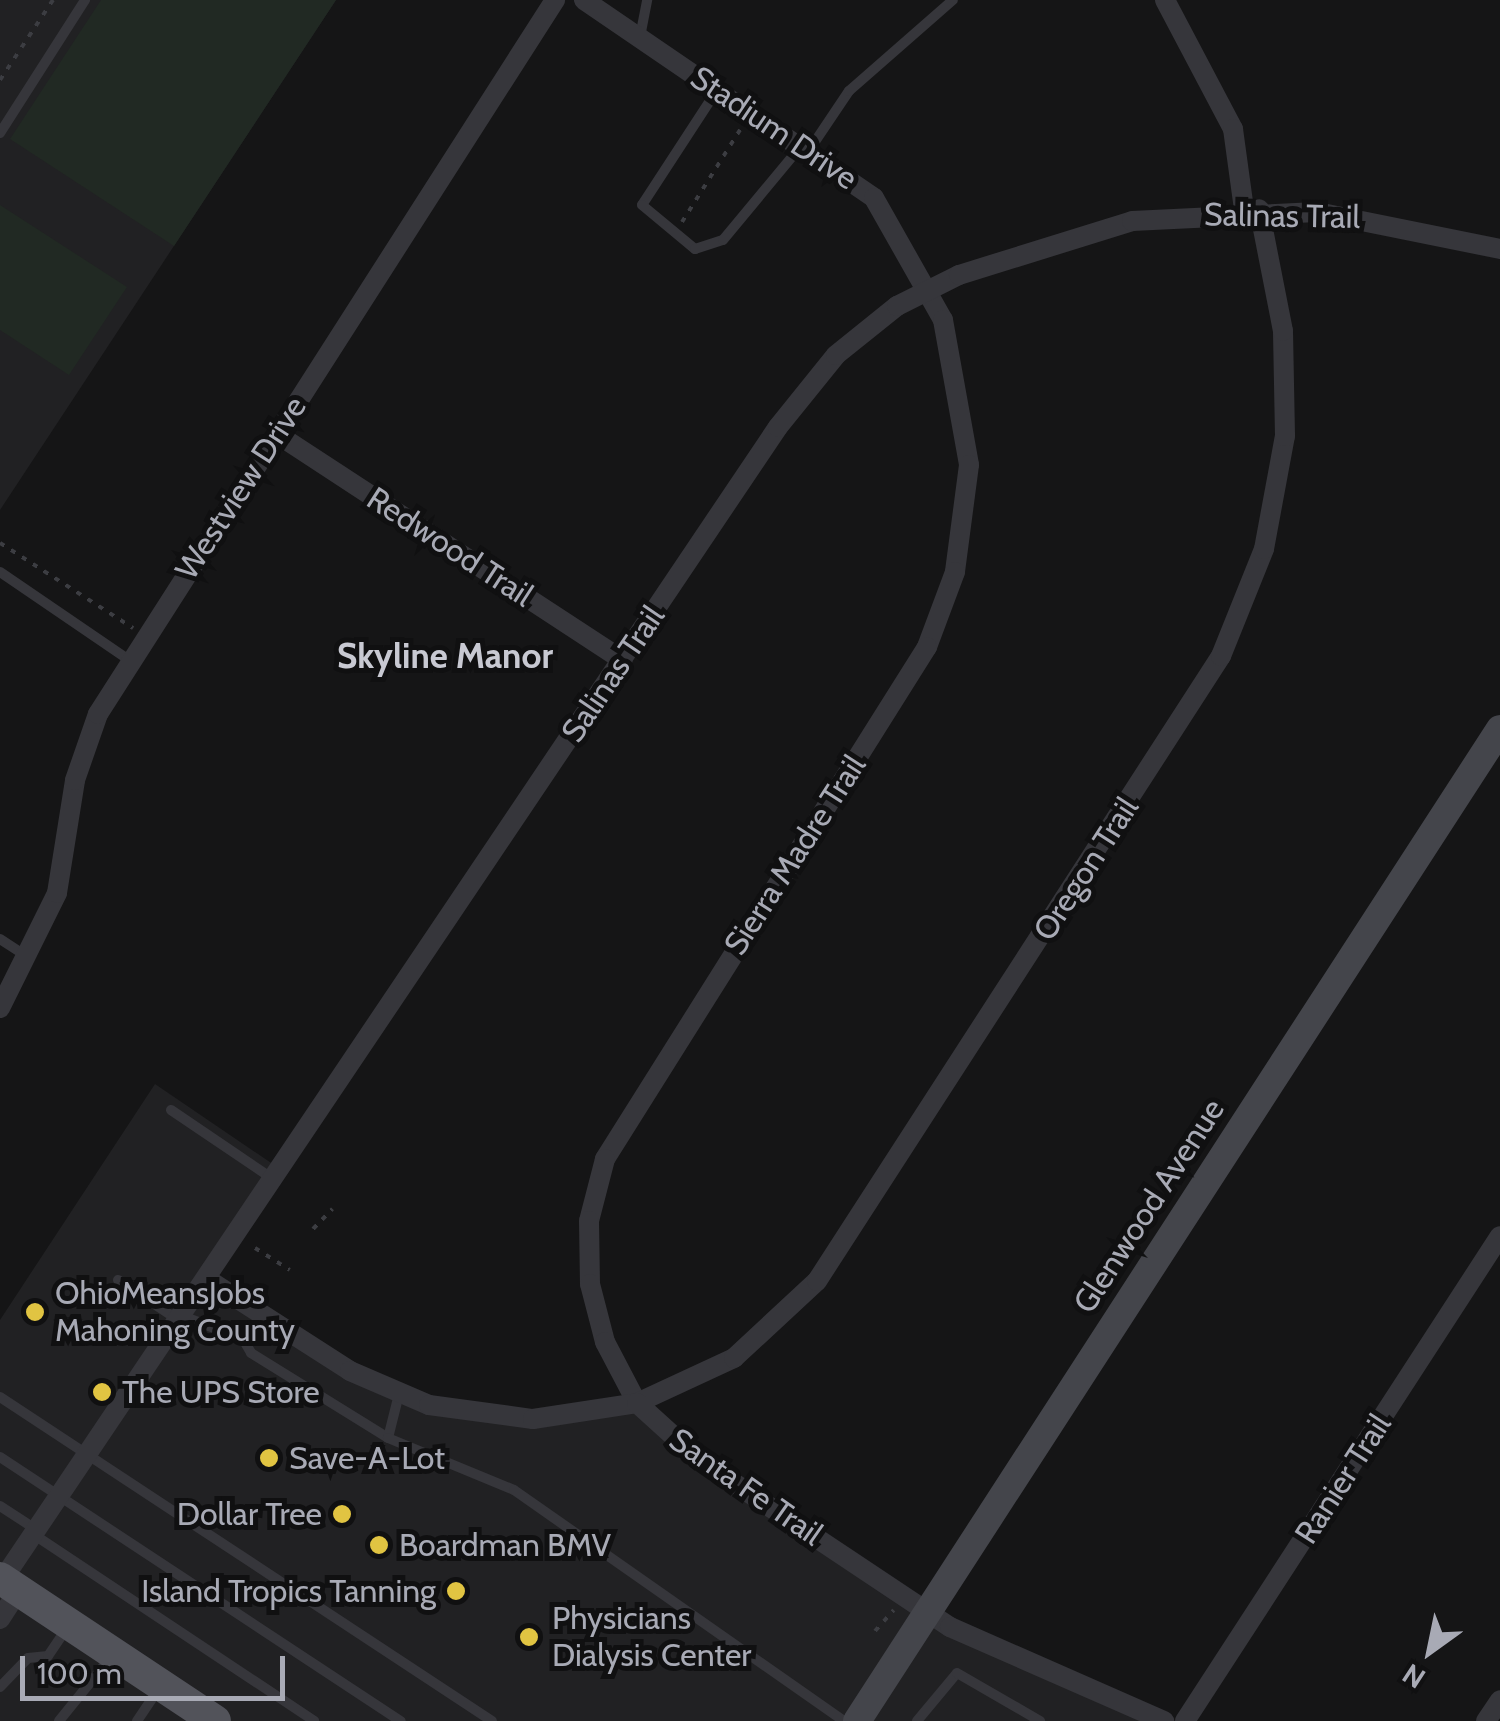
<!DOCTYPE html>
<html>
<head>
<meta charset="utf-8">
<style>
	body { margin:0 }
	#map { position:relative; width:1500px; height:1721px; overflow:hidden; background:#151516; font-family:Cabin,sans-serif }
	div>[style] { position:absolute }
	.built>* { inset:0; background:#212123 }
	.green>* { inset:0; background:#212923 }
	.path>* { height:4px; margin-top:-2px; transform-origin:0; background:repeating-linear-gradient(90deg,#3c3d42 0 5px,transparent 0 13px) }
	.lane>* { height:10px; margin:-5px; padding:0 5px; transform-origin:5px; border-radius:5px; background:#36363b }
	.street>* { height:20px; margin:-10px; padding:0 10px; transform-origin:10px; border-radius:10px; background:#36363b }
	.secondary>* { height:28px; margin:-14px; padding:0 14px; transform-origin:14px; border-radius:14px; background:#44454b }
	.primary>* { height:32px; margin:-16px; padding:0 16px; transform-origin:16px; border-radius:16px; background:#52535a }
	.dots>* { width:28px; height:28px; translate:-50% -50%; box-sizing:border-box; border:5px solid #101011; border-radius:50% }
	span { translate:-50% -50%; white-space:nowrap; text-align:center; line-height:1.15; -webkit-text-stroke:10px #101011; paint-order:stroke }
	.street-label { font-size:32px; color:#a8aab5 }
	.poi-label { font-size:32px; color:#a8aab5 }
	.left { translate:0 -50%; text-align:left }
	.right { translate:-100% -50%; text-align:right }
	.neighbourhood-label { font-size:35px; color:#c8c9d2; font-weight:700 }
	.north { position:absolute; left:1380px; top:1601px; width:100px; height:100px; -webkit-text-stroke:8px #101011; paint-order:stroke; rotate:213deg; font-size:28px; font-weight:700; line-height:40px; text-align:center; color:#a8aab5 }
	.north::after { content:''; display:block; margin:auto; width:35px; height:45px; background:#a8aab5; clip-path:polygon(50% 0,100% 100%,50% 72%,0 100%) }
	.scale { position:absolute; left:20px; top:1656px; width:265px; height:45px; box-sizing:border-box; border:5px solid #a8aab5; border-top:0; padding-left:12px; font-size:30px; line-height:35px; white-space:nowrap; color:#a8aab5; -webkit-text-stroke:8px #101011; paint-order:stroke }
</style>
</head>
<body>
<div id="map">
	<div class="built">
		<div style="clip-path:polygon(0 0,336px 0,0 510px)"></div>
		<div style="clip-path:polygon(155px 1084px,283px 1171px,211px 1281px,349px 1371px,483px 1416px,637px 1403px,908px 1598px,1164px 1721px,0 1721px,0 1320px)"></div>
	</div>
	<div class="green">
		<div style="clip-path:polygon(101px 0,336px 0,174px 246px,10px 139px)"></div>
		<div style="clip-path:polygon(0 205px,127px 287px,69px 375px,0 330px)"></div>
	</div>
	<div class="path">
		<div style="left:0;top:80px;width:96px;rotate:-56.5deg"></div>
		<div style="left:682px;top:222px;width:109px;rotate:-57.8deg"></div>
		<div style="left:0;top:543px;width:158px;rotate:32.6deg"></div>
		<div style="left:313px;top:1229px;width:28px;rotate:-46deg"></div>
		<div style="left:255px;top:1248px;width:41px;rotate:32.2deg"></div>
		<div style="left:237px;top:1527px;width:12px;rotate:-55deg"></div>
		<div style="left:875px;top:1631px;width:28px;rotate:-48deg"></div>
	</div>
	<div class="lane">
		<div style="left:640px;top:37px;width:38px;rotate:-79deg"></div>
		<div style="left:717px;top:90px;width:137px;rotate:123.1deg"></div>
		<div style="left:642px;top:205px;width:69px;rotate:39.7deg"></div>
		<div style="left:695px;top:249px;width:29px;rotate:-18deg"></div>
		<div style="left:723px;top:240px;width:122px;rotate:-50.3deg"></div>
		<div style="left:0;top:133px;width:158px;rotate:-57.4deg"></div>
		<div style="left:810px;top:149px;width:70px;rotate:-56.1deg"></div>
		<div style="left:849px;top:91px;width:138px;rotate:-41.2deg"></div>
		<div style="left:0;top:572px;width:156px;rotate:34.3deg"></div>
		<div style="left:0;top:939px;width:31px;rotate:33deg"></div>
		<div style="left:171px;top:1110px;width:127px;rotate:34.1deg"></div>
		<div style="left:118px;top:1280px;width:74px;rotate:33.5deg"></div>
		<div style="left:185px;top:1317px;width:62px;rotate:20.8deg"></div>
		<div style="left:243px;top:1339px;width:32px;rotate:-44deg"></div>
		<div style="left:243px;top:1339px;width:16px;rotate:60deg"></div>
		<div style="left:251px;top:1353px;width:161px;rotate:31.8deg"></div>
		<div style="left:399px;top:1394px;width:45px;rotate:104deg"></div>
		<div style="left:388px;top:1438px;width:136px;rotate:22.4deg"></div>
		<div style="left:514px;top:1490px;width:403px;rotate:35deg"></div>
		<div style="left:0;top:1397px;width:589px;rotate:33.37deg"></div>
		<div style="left:0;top:1457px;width:480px;rotate:33.4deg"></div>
		<div style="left:0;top:1506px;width:44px;rotate:33deg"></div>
		<div style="left:36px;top:1536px;width:334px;rotate:33.6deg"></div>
		<div style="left:0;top:1687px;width:40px;rotate:-46deg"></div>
		<div style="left:28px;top:1658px;width:20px;rotate:-6deg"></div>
		<div style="left:48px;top:1656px;width:32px;rotate:-56deg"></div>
		<div style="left:59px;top:1721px;width:81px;rotate:-51deg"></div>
		<div style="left:137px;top:1721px;width:37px;rotate:-56deg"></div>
		<div style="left:917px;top:1721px;width:62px;rotate:-50.2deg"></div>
		<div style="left:957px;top:1673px;width:96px;rotate:30deg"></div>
	</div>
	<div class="street">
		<div style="left:584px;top:0;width:351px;rotate:34.3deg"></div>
		<div style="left:874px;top:198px;width:140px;rotate:60.5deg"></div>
		<div style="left:943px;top:320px;width:147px;rotate:79.8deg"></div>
		<div style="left:969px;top:465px;width:108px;rotate:97.5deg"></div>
		<div style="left:955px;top:572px;width:80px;rotate:110.5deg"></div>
		<div style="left:927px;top:647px;width:605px;rotate:122.17deg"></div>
		<div style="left:605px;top:1159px;width:64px;rotate:104.5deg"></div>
		<div style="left:589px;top:1221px;width:63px;rotate:89.1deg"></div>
		<div style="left:590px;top:1284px;width:60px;rotate:75.5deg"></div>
		<div style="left:605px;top:1342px;width:69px;rotate:62.3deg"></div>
		<div style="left:637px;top:1403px;width:107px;rotate:-24.9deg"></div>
		<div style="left:734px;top:1358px;width:113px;rotate:-42.9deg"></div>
		<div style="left:817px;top:1281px;width:744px;rotate:-57.12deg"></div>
		<div style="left:1221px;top:656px;width:115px;rotate:-68.1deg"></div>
		<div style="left:1264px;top:549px;width:115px;rotate:-79.5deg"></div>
		<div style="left:1285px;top:436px;width:105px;rotate:-91.1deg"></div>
		<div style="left:1283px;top:331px;width:124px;rotate:-101.1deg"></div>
		<div style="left:1165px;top:0;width:146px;rotate:62.2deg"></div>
		<div style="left:1233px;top:129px;width:81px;rotate:82.2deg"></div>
		<div style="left:277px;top:434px;width:413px;rotate:33.2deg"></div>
		<div style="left:0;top:1008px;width:128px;rotate:-63.6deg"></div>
		<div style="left:57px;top:893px;width:114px;rotate:-80.9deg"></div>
		<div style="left:75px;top:780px;width:70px;rotate:-70.8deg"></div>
		<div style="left:98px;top:714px;width:848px;rotate:-57.38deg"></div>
		<div style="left:210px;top:1281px;width:166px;rotate:32.7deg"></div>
		<div style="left:350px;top:1371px;width:86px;rotate:23.3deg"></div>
		<div style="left:429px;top:1405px;width:105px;rotate:7.7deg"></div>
		<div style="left:533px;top:1419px;width:105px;rotate:-8.7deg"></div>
		<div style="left:637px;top:1403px;width:86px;rotate:42.2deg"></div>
		<div style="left:701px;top:1461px;width:299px;rotate:33.7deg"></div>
		<div style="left:950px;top:1627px;width:234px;rotate:23.7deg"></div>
		<div style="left:3px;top:1579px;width:1388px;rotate:-56.07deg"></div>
		<div style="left:778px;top:427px;width:92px;rotate:-51.1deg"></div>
		<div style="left:836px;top:355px;width:78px;rotate:-38.8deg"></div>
		<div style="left:897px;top:306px;width:69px;rotate:-26.6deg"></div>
		<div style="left:959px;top:275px;width:181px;rotate:-17.3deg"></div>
		<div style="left:1132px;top:221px;width:185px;rotate:-2.8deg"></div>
		<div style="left:1317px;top:212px;width:187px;rotate:11.4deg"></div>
		<div style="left:0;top:1619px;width:35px;rotate:-57deg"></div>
		<div style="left:1185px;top:1721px;width:578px;rotate:-57deg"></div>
		<div style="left:1486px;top:1721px;width:25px;rotate:-56deg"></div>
	</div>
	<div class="secondary">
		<div style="left:857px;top:1721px;width:1182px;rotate:-57.05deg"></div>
	</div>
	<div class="primary">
		<div style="left:0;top:1578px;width:258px;rotate:33.6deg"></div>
	</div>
	<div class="dots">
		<div style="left:35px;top:1312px;background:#e1c442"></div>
		<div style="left:102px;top:1392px;background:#e1c442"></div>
		<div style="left:269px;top:1458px;background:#e1c442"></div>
		<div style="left:342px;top:1514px;background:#e1c442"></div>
		<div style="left:379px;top:1545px;background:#e1c442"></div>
		<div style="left:456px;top:1591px;background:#e1c442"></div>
		<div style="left:529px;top:1637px;background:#e1c442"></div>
	</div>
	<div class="street-label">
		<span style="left:774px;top:128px;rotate:34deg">Stadium Drive</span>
		<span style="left:1282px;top:216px;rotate:1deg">Salinas Trail</span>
		<span style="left:241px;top:488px;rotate:-57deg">Westview Drive</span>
		<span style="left:450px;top:547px;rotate:33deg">Redwood Trail</span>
		<span style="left:613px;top:674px;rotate:-56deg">Salinas Trail</span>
		<span style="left:795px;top:855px;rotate:-57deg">Sierra Madre Trail</span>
		<span style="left:1086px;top:869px;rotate:-57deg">Oregon Trail</span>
		<span style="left:1149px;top:1206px;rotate:-57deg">Glenwood Avenue</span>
		<span style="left:1343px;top:1479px;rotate:-57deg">Ranier Trail</span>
		<span style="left:746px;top:1487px;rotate:35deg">Santa Fe Trail</span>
	</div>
	<div class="poi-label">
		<span class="left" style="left:55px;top:1312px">OhioMeansJobs<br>Mahoning County</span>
		<span class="left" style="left:122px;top:1392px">The UPS Store</span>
		<span class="left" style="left:289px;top:1458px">Save-A-Lot</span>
		<span class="right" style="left:322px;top:1514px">Dollar Tree</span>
		<span class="left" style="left:399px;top:1545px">Boardman BMV</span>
		<span class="right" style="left:436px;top:1591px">Island Tropics Tanning</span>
		<span class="left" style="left:552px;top:1637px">Physicians<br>Dialysis Center</span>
	</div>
	<div class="neighbourhood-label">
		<span style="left:445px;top:656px">Skyline Manor</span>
	</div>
	<div class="north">N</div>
	<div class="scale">100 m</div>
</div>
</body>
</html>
